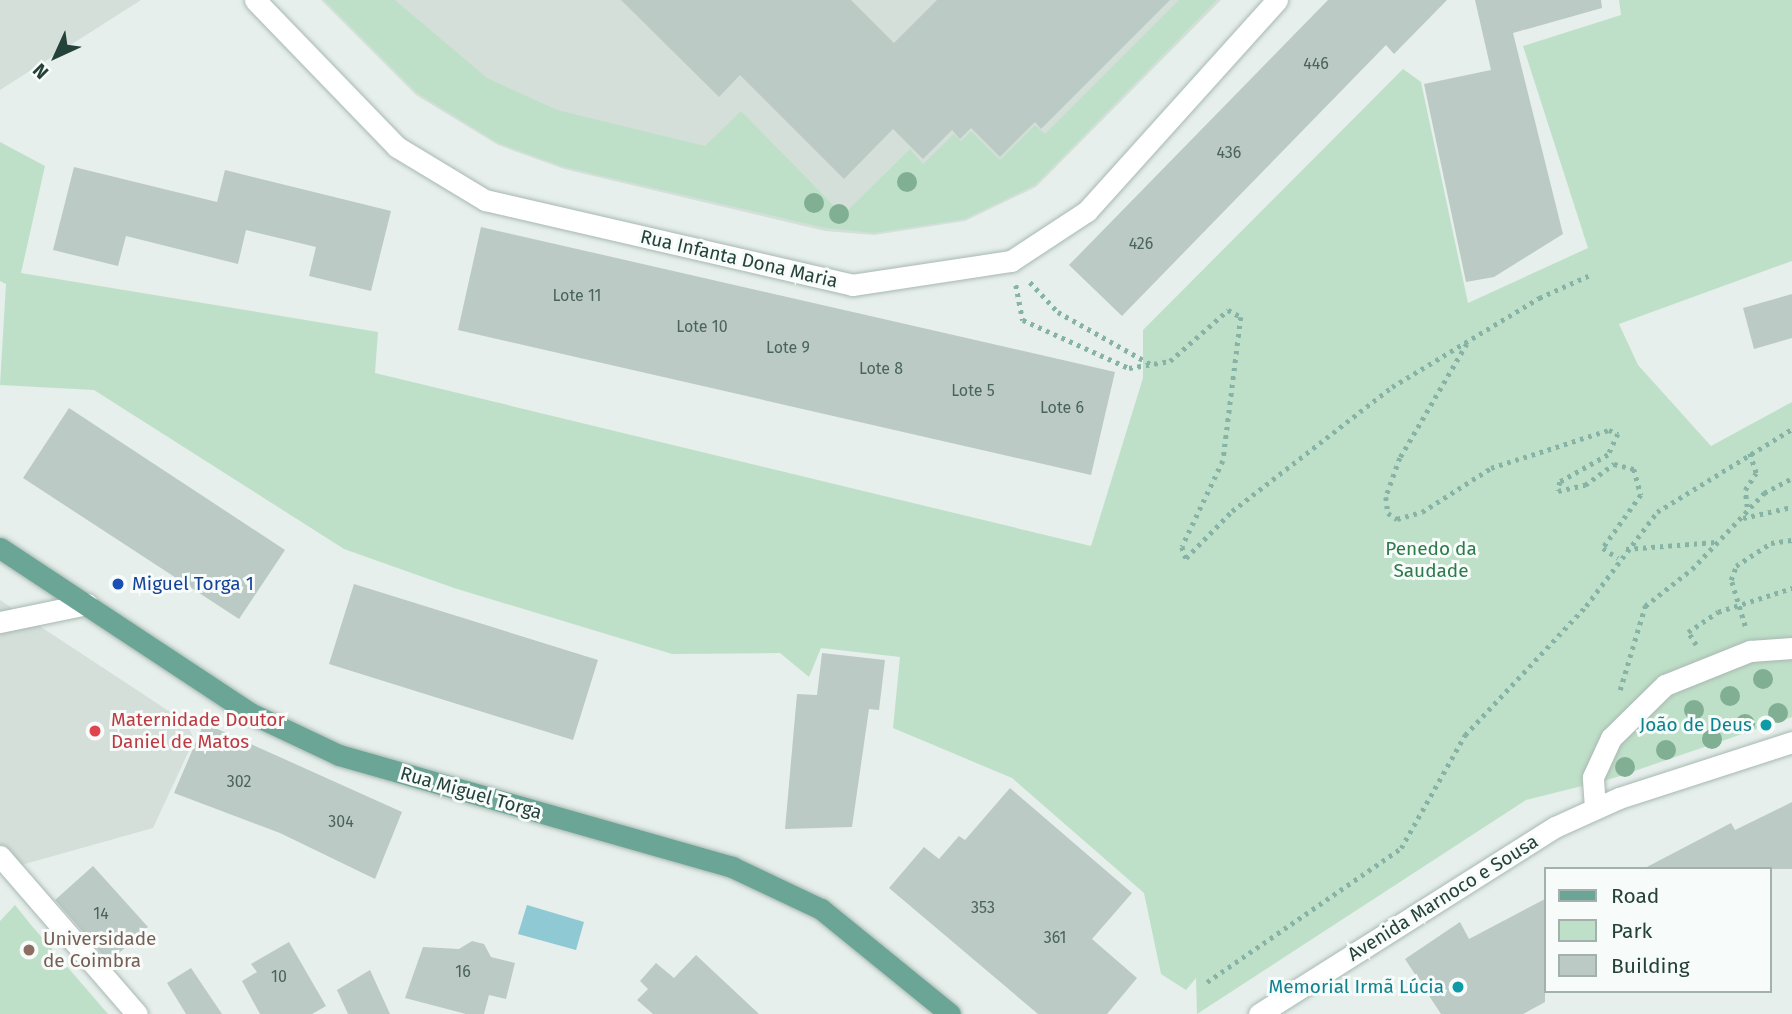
<!DOCTYPE html>
<html>
<head>
<meta charset="utf-8">
<style>
	body { margin:0 }
	#map { position:relative; width:1792px; height:1014px; overflow:hidden; background:#e6efeb; font-family:"Fira Sans",sans-serif }
	div>[style] { position:absolute }
	.built>* { inset:0; background:#d4dfda }
	.green>* { inset:0; background:#bfe0c8 }
	.water>* { inset:0; background:#8ec9d4 }
	.building>* { inset:0; background:#bbcac4 }
	.path>* { height:4.5px; margin-top:-2.25px; transform-origin:0; background:repeating-linear-gradient(90deg,#86b3a5 0 3.5px,transparent 0 8.5px) }
	.roads { filter:drop-shadow(0 0 2px #a8b8b2) drop-shadow(0 0 2px #a8b8b2) }
	.minor>* { height:21px; margin:-10.5px; padding:0 10.5px; transform-origin:10.5px; border-radius:10.5px; background:#fff }
	.major>* { height:21px; margin:-10.5px; padding:0 10.5px; transform-origin:10.5px; border-radius:10.5px; background:#6aa596 }
	.trees>* { width:20px; height:20px; margin:-10px; border-radius:50%; background:#80af93 }
	.dots>* { width:19px; height:19px; translate:-50% -50%; box-sizing:border-box; border:4px solid #f7fbf9; border-radius:50% }
	span { translate:-50% -50%; white-space:nowrap; text-align:center; line-height:1.15; -webkit-text-stroke:6px #f7fbf9; paint-order:stroke }
	.number-label { font-size:16px; color:#4a645c }
	.number-label span { -webkit-text-stroke-width:0 }
	.street-label { font-size:19px; color:#24423a }
	.park-label { font-size:19px; color:#2d7a4b }
	.transit-label { font-size:19px; color:#164399 }
	.left { translate:0 -50%; text-align:left }
	.health-label { font-size:19px; color:#be3a42 }
	.culture-label { font-size:19px; color:#0d838f }
	.right { translate:-100% -50%; text-align:right }
	.education-label { font-size:19px; color:#785e54 }
	.legend { position:absolute; left:1544px; top:867px; width:228px; height:126px; box-sizing:border-box; background:#f7fbf9; border:2px solid #a3b1ad; margin:0; padding:9px 12px; list-style:none; font-size:21px; color:#24423a }
	.legend li { display:flex; align-items:center; gap:14px; height:35px }
	.legend b { width:35px; border:2px solid #a3b1ad }
	.north { position:absolute; left:21px; top:21px; width:70px; height:70px; -webkit-text-stroke:5px #f7fbf9; paint-order:stroke; rotate:225deg; font-size:19px; font-weight:700; line-height:28px; text-align:center; color:#24423a }
	.north::after { content:''; display:block; margin:auto; width:24px; height:32px; background:#24423a; clip-path:polygon(50% 0,100% 100%,50% 72%,0 100%) }
</style>
</head>
<body>
<div id="map">
	<div class="built">
		<div style="clip-path:polygon(0 0,141px 0,0 90px)"></div>
		<div style="clip-path:polygon(321px 0,1221px 0,1036px 187px,965px 221px,874px 235px,825px 231px,564px 169px,498px 145px,416px 95px)"></div>
		<div style="clip-path:polygon(0 600px,187px 723px,194px 740px,153px 828px,0 871px)"></div>
	</div>
	<div class="green">
		<div style="clip-path:polygon(324px 0,395px 0,487px 78px,557px 110px,705px 146px,741px 111px,843px 215px,910px 149px,923px 164px,954px 134px,961px 141px,971px 131px,1000px 160px,1035px 125px,1045px 134px,1179px 0,1217px 0,1035px 185px,965px 219px,874px 233px,825px 228px,564px 167px,498px 143px,417px 93px)"></div>
		<div style="clip-path:polygon(1619px 0,1792px 0,1792px 261px,1619px 324px,1638px 365px,1711px 446px,1792px 402px,1792px 717px,1614px 778px,1526px 800px,1197px 1014px,1196px 978px,1186px 990px,1161px 974px,1144px 893px,1012px 778px,893px 728px,900px 657px,821px 648px,809px 677px,780px 653px,672px 654px,454px 588px,344px 549px,94px 390px,0 385px,6px 284px,0 281px,0 142px,45px 166px,21px 273px,378px 332px,375px 373px,1091px 546px,1143px 378px,1143px 330px,1403px 69px,1421px 82px,1468px 303px,1588px 248px,1523px 46px,1621px 15px)"></div>
		<div style="clip-path:polygon(15px 905px,32px 926px,108px 1014px,0 1014px,0 921px)"></div>
	</div>
	<div class="water">
		<div style="clip-path:polygon(527px 905px,584px 922px,576px 950px,518px 934px)"></div>
	</div>
	<div class="building">
		<div style="clip-path:polygon(621px 0,851px 0,894px 43px,937px 0,1170px 0,1041px 129px,1035px 122px,1000px 157px,971px 128px,960px 139px,952px 130px,923px 159px,893px 129px,844px 179px,740px 75px,719px 97px)"></div>
		<div style="clip-path:polygon(1328px 0,1447px 0,1394px 54px,1386px 45px,1122px 316px,1069px 265px)"></div>
		<div style="clip-path:polygon(1475px 0,1601px 0,1602px 8px,1513px 33px,1563px 234px,1494px 277px,1466px 282px,1424px 84px,1491px 70px)"></div>
		<div style="clip-path:polygon(74px 167px,217px 202px,225px 170px,391px 211px,371px 291px,309px 276px,316px 247px,246px 230px,238px 264px,126px 236px,118px 266px,53px 250px)"></div>
		<div style="clip-path:polygon(481px 227px,1115px 372px,1091px 475px,458px 330px)"></div>
		<div style="clip-path:polygon(1792px 294px,1792px 338px,1754px 349px,1743px 308px)"></div>
		<div style="clip-path:polygon(69px 408px,285px 550px,239px 619px,23px 478px)"></div>
		<div style="clip-path:polygon(354px 584px,598px 660px,573px 740px,329px 664px)"></div>
		<div style="clip-path:polygon(822px 653px,885px 660px,879px 710px,869px 709px,852px 827px,785px 829px,797px 694px,817px 695px)"></div>
		<div style="clip-path:polygon(204px 723px,402px 812px,375px 879px,280px 833px,174px 793px)"></div>
		<div style="clip-path:polygon(1010px 788px,1132px 893px,1092px 939px,1137px 978px,1107px 1014px,1038px 1014px,889px 888px,924px 847px,939px 859px,959px 836px,965px 840px)"></div>
		<div style="clip-path:polygon(1792px 802px,1792px 869px,1643px 869px,1731px 823px,1735px 830px)"></div>
		<div style="clip-path:polygon(93px 866px,148px 927px,109px 962px,55px 900px)"></div>
		<div style="clip-path:polygon(1545px 899px,1545px 1002px,1523px 1014px,1441px 1014px,1405px 959px,1460px 922px,1469px 939px)"></div>
		<div style="clip-path:polygon(472px 941px,484px 944px,491px 957px,515px 963px,506px 999px,489px 995px,484px 1014px,466px 1014px,405px 998px,423px 947px,459px 949px)"></div>
		<div style="clip-path:polygon(289px 942px,326px 1006px,312px 1014px,260px 1014px,242px 981px,257px 972px,251px 964px)"></div>
		<div style="clip-path:polygon(696px 955px,759px 1014px,653px 1014px,637px 1000px,648px 989px,640px 981px,656px 963px,674px 978px)"></div>
		<div style="clip-path:polygon(191px 968px,222px 1014px,186px 1014px,167px 983px)"></div>
		<div style="clip-path:polygon(370px 970px,390px 1014px,348px 1014px,337px 990px)"></div>
	</div>
	<div class="path">
		<div style="left:1030px;top:282px;width:41px;rotate:47deg"></div>
		<div style="left:1058px;top:312px;width:108px;rotate:29.4deg"></div>
		<div style="left:1016px;top:285px;width:36px;rotate:79deg"></div>
		<div style="left:1023px;top:320px;width:116px;rotate:24.4deg"></div>
		<div style="left:1129px;top:368px;width:42px;rotate:-9.7deg"></div>
		<div style="left:1170px;top:361px;width:77px;rotate:-41.3deg"></div>
		<div style="left:1228px;top:310px;width:15px;rotate:28deg"></div>
		<div style="left:1241px;top:317px;width:145px;rotate:97.1deg"></div>
		<div style="left:1223px;top:461px;width:95px;rotate:115.5deg"></div>
		<div style="left:1182px;top:547px;width:12px;rotate:70deg"></div>
		<div style="left:1186px;top:558px;width:66px;rotate:-45.6deg"></div>
		<div style="left:1232px;top:511px;width:202px;rotate:-37.8deg"></div>
		<div style="left:1392px;top:387px;width:172px;rotate:-31.2deg"></div>
		<div style="left:1539px;top:298px;width:54px;rotate:-24.2deg"></div>
		<div style="left:1467px;top:344px;width:132px;rotate:120.4deg"></div>
		<div style="left:1400px;top:458px;width:41px;rotate:109.7deg"></div>
		<div style="left:1386px;top:497px;width:16px;rotate:83deg"></div>
		<div style="left:1388px;top:513px;width:11px;rotate:34deg"></div>
		<div style="left:1397px;top:519px;width:26px;rotate:-16deg"></div>
		<div style="left:1422px;top:512px;width:82px;rotate:-32.5deg"></div>
		<div style="left:1491px;top:468px;width:124px;rotate:-17.9deg"></div>
		<div style="left:1609px;top:430px;width:10px;rotate:24deg"></div>
		<div style="left:1618px;top:434px;width:23px;rotate:115deg"></div>
		<div style="left:1608px;top:455px;width:55px;rotate:150.6deg"></div>
		<div style="left:1560px;top:482px;width:9px;rotate:103deg"></div>
		<div style="left:1558px;top:491px;width:28px;rotate:-13deg"></div>
		<div style="left:1585px;top:485px;width:36px;rotate:-36deg"></div>
		<div style="left:1614px;top:464px;width:21px;rotate:14deg"></div>
		<div style="left:1634px;top:469px;width:27px;rotate:75deg"></div>
		<div style="left:1641px;top:495px;width:65px;rotate:125.6deg"></div>
		<div style="left:1603px;top:548px;width:18px;rotate:34deg"></div>
		<div style="left:1747px;top:507px;width:17px;rotate:-97deg"></div>
		<div style="left:1745px;top:490px;width:20px;rotate:-57deg"></div>
		<div style="left:1756px;top:473px;width:22px;rotate:-108deg"></div>
		<div style="left:1743px;top:518px;width:50px;rotate:-12.7deg"></div>
		<div style="left:1626px;top:549px;width:90px;rotate:-4.4deg"></div>
		<div style="left:1745px;top:626px;width:48px;rotate:-106.9deg"></div>
		<div style="left:1731px;top:580px;width:15px;rotate:-70deg"></div>
		<div style="left:1736px;top:566px;width:42px;rotate:-33.3deg"></div>
		<div style="left:1771px;top:543px;width:21px;rotate:-8deg"></div>
		<div style="left:1696px;top:645px;width:15px;rotate:-122deg"></div>
		<div style="left:1688px;top:632px;width:36px;rotate:-34deg"></div>
		<div style="left:1718px;top:612px;width:78px;rotate:-18deg"></div>
		<div style="left:1620px;top:690px;width:88px;rotate:-73.4deg"></div>
		<div style="left:1645px;top:606px;width:60px;rotate:-38.2deg"></div>
		<div style="left:1692px;top:569px;width:105px;rotate:-46.5deg"></div>
		<div style="left:1764px;top:493px;width:32px;rotate:-28deg"></div>
		<div style="left:1207px;top:982px;width:236px;rotate:-34.6deg"></div>
		<div style="left:1401px;top:848px;width:130px;rotate:-60.5deg"></div>
		<div style="left:1465px;top:735px;width:177px;rotate:-46.8deg"></div>
		<div style="left:1586px;top:606px;width:118px;rotate:-52.9deg"></div>
		<div style="left:1657px;top:512px;width:158px;rotate:-31.6deg"></div>
	</div>
	<div class="roads">
		<div class="minor">
			<div style="left:255px;top:0;width:204px;rotate:46deg"></div>
			<div style="left:397px;top:147px;width:103px;rotate:31.1deg"></div>
			<div style="left:485px;top:200px;width:377px;rotate:13deg"></div>
			<div style="left:852px;top:285px;width:161px;rotate:-8.6deg"></div>
			<div style="left:1011px;top:261px;width:91px;rotate:-33.3deg"></div>
			<div style="left:1087px;top:211px;width:284px;rotate:-48deg"></div>
			<div style="left:0;top:622px;width:89px;rotate:-11.7deg"></div>
			<div style="left:1595px;top:808px;width:31px;rotate:-94deg"></div>
			<div style="left:1593px;top:777px;width:43px;rotate:-65.2deg"></div>
			<div style="left:1611px;top:738px;width:76px;rotate:-44.5deg"></div>
			<div style="left:1665px;top:685px;width:92px;rotate:-21.8deg"></div>
			<div style="left:1750px;top:651px;width:42px;rotate:-4.1deg"></div>
			<div style="left:0;top:856px;width:209px;rotate:49.1deg"></div>
			<div style="left:1259px;top:1014px;width:350px;rotate:-32.3deg"></div>
			<div style="left:1555px;top:827px;width:70px;rotate:-24.4deg"></div>
			<div style="left:1619px;top:798px;width:182px;rotate:-17.9deg"></div>
		</div>
		<div class="major">
			<div style="left:0;top:548px;width:300px;rotate:33.4deg"></div>
			<div style="left:250px;top:713px;width:98px;rotate:25.3deg"></div>
			<div style="left:339px;top:755px;width:409px;rotate:15.9deg"></div>
			<div style="left:732px;top:867px;width:98px;rotate:25.3deg"></div>
			<div style="left:821px;top:909px;width:166px;rotate:39.1deg"></div>
		</div>
	</div>
	<div class="trees">
		<div style="left:907px;top:182px"></div>
		<div style="left:814px;top:203px"></div>
		<div style="left:839px;top:214px"></div>
		<div style="left:1763px;top:679px"></div>
		<div style="left:1730px;top:696px"></div>
		<div style="left:1694px;top:710px"></div>
		<div style="left:1778px;top:713px"></div>
		<div style="left:1745px;top:724px"></div>
		<div style="left:1712px;top:739px"></div>
		<div style="left:1666px;top:750px"></div>
		<div style="left:1625px;top:767px"></div>
	</div>
	<div class="dots">
		<div style="left:118px;top:584px;background:#1a4fb4"></div>
		<div style="left:1766px;top:725px;background:#0f9aa8"></div>
		<div style="left:95px;top:731px;background:#e0444e"></div>
		<div style="left:29px;top:950px;background:#8d6e63"></div>
		<div style="left:1458px;top:987px;background:#0f9aa8"></div>
	</div>
	<div class="number-label">
		<span style="left:1316px;top:64px">446</span>
		<span style="left:1229px;top:153px">436</span>
		<span style="left:1141px;top:244px">426</span>
		<span style="left:577px;top:296px">Lote 11</span>
		<span style="left:702px;top:327px">Lote 10</span>
		<span style="left:788px;top:348px">Lote 9</span>
		<span style="left:881px;top:369px">Lote 8</span>
		<span style="left:973px;top:391px">Lote 5</span>
		<span style="left:1062px;top:408px">Lote 6</span>
		<span style="left:239px;top:782px">302</span>
		<span style="left:341px;top:822px">304</span>
		<span style="left:983px;top:908px">353</span>
		<span style="left:101px;top:914px">14</span>
		<span style="left:1055px;top:938px">361</span>
		<span style="left:463px;top:972px">16</span>
		<span style="left:279px;top:977px">10</span>
	</div>
	<div class="street-label">
		<span style="left:739px;top:259px;rotate:13deg">Rua Infanta Dona Maria</span>
		<span style="left:471px;top:793px;rotate:16deg">Rua Miguel Torga</span>
		<span style="left:1443px;top:898px;rotate:-32deg">Avenida Marnoco e Sousa</span>
	</div>
	<div class="park-label">
		<span style="left:1431px;top:560px">Penedo da<br>Saudade</span>
	</div>
	<div class="transit-label">
		<span class="left" style="left:132px;top:584px">Miguel Torga 1</span>
	</div>
	<div class="health-label">
		<span class="left" style="left:111px;top:731px">Maternidade Doutor<br>Daniel de Matos</span>
	</div>
	<div class="culture-label">
		<span class="right" style="left:1752px;top:725px">João de Deus</span>
		<span class="right" style="left:1444px;top:987px">Memorial Irmã Lúcia</span>
	</div>
	<div class="education-label">
		<span class="left" style="left:43px;top:950px">Universidade<br>de Coimbra</span>
	</div>
	<ul class="legend">
	<li><b style="height:9px;background:#6aa596"></b>Road</li>
	<li><b style="height:19px;background:#bfe0c8"></b>Park</li>
	<li><b style="height:19px;background:#bbcac4"></b>Building</li>
	</ul>
	<div class="north">N</div>
</div>
</body>
</html>
